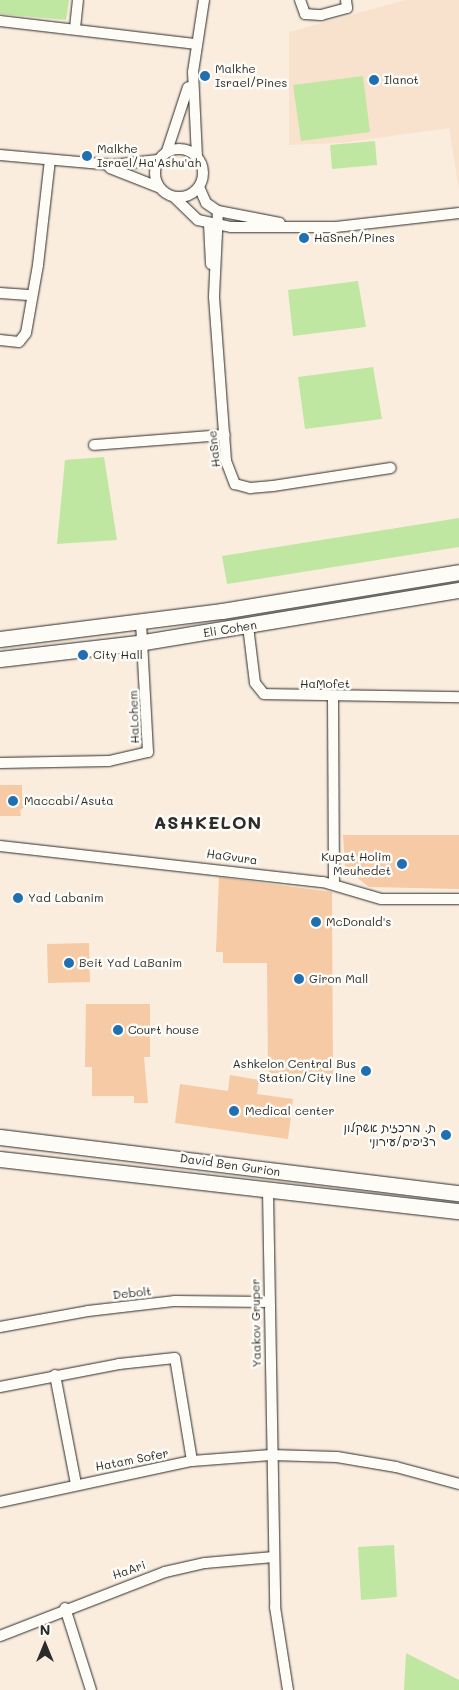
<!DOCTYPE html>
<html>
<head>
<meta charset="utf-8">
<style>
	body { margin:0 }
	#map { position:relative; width:459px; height:1690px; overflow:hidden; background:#fbedde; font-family:Mali,"Playpen Sans Hebrew",sans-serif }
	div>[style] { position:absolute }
	.built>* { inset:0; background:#f9e2cd }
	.green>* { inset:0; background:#c0e7a2 }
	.building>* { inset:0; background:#f5caa4 }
	.roads { filter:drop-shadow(0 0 1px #2b2b2b) drop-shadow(0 0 1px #2b2b2b) }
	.street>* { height:10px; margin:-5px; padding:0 5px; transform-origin:5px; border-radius:5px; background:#fdfcf7 }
	.street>.ring { margin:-5px; padding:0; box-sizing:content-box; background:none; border:10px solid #fdfcf7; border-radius:50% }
	.secondary>* { height:15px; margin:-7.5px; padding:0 7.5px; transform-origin:7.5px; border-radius:7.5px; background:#fdfcf7 }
	.dots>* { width:14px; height:14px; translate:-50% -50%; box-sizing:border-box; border:2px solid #fdfcf7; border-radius:50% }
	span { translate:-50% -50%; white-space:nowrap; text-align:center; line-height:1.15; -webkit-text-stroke:5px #fdfcf7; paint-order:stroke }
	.poi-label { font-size:12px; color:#2b2b2b }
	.left { translate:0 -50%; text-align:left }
	.right { translate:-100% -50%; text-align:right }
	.street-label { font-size:12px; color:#2b2b2b }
	.district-label { font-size:18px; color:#2b2b2b; font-weight:700; letter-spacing:1px }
	.north { position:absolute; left:20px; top:1620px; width:50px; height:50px; -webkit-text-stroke:4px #fdfcf7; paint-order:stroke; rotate:0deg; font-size:14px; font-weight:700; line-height:20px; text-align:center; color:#2b2b2b }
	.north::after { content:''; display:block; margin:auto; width:18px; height:22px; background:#2b2b2b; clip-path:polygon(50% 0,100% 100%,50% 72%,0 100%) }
</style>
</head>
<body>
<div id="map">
	<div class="built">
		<div style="clip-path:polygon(405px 0,459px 0,459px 190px,449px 128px,342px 143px,289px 145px,289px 32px)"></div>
	</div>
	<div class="green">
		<div style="clip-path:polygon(0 0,69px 0,66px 20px,0 14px)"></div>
		<div style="clip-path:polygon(363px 76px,370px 132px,301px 141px,293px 85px)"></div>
		<div style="clip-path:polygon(375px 141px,377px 165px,332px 169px,330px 145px)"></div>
		<div style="clip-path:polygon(358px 281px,366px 327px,293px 336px,288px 290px)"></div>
		<div style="clip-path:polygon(373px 367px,382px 419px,305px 429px,298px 377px)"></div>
		<div style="clip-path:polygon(104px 457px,117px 540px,57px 544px,65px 460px)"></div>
		<div style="clip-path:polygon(459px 518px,459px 547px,227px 584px,222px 556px)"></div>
		<div style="clip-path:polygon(394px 1545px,397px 1597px,361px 1600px,358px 1547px)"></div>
		<div style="clip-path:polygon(406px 1653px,459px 1680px,459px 1690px,404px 1690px)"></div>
	</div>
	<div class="building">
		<div style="clip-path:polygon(0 785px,22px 785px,22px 797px,29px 804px,20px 810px,21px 816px,0 816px)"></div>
		<div style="clip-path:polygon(343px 835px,459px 835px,459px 889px,369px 887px,345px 868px)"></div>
		<div style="clip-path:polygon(219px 877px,332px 892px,333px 1076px,268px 1073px,267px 963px,223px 963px,223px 952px,216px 952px)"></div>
		<div style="clip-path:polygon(89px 943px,90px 982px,48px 983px,47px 944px)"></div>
		<div style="clip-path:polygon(86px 1004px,150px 1004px,150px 1057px,144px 1057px,148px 1103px,134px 1103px,134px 1096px,92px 1096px,92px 1067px,85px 1067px)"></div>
		<div style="clip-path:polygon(230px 1075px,259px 1080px,257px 1094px,293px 1099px,288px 1139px,175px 1123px,180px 1084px,228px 1091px)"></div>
	</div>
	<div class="roads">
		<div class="street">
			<div style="left:300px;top:0;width:15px;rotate:70deg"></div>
			<div style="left:305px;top:14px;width:16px;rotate:4deg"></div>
			<div style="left:321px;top:15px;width:27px;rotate:-15deg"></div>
			<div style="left:347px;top:8px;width:8px;rotate:-97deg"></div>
			<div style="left:0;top:21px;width:198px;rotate:6.7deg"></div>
			<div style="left:75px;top:28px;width:28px;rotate:-84deg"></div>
			<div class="ring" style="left:155px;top:149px;width:38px;height:38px"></div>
			<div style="left:167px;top:151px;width:67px;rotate:-71.8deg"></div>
			<div style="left:0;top:155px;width:113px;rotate:5.1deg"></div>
			<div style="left:113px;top:165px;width:45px;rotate:-6.3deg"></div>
			<div style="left:197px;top:157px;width:85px;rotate:-92.7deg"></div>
			<div style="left:193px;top:72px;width:73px;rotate:-81.3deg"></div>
			<div style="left:110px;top:168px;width:52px;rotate:21.6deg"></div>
			<div style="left:199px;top:187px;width:17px;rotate:66deg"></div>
			<div style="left:206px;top:203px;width:14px;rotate:34deg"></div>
			<div style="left:218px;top:211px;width:63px;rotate:11deg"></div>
			<div style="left:174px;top:197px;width:33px;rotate:44deg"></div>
			<div style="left:198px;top:220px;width:34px;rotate:12deg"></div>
			<div style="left:231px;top:227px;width:105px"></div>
			<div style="left:336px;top:227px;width:124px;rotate:-6.5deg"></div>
			<div style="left:218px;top:211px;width:86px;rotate:92.7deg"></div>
			<div style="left:214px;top:297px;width:164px;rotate:85.8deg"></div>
			<div style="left:226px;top:461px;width:25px;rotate:69deg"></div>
			<div style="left:235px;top:484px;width:16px;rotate:15deg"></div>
			<div style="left:250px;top:488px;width:23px;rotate:-5deg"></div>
			<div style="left:273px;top:486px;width:119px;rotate:-8.7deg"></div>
			<div style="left:209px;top:224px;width:40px;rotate:87.1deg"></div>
			<div style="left:0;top:293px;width:32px;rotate:4deg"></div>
			<div style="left:0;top:340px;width:19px;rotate:6deg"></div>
			<div style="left:19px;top:342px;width:11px;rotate:-52deg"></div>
			<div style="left:26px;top:333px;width:69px;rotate:-80deg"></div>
			<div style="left:38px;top:265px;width:106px;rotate:-83.5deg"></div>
			<div style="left:94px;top:445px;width:131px;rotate:-4.4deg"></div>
			<div style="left:248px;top:626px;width:57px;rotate:83deg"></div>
			<div style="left:255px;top:683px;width:14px;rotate:51deg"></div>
			<div style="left:264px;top:694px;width:195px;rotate:0.9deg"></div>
			<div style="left:333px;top:697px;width:187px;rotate:89.7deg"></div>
			<div style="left:0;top:763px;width:109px;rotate:-1.1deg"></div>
			<div style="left:109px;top:761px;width:40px;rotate:-13deg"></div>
			<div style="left:148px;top:752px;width:130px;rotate:-93.1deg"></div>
			<div style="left:0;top:846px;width:325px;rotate:6.4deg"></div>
			<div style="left:323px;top:882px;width:60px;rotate:16.3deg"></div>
			<div style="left:381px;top:899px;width:78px"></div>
			<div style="left:268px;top:1191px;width:416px;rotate:89deg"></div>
			<div style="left:275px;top:1607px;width:84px;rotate:81.1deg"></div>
			<div style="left:0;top:1327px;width:89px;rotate:-10.3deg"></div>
			<div style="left:88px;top:1311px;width:88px;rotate:-6.6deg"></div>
			<div style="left:175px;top:1301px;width:93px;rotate:0.6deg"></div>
			<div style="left:55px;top:1375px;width:111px;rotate:79.1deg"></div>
			<div style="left:0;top:1387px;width:121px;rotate:-10.9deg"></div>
			<div style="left:119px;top:1364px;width:56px;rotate:-6.1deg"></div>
			<div style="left:175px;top:1358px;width:104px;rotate:80.6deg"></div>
			<div style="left:0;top:1502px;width:196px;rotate:-12.1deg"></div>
			<div style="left:192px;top:1461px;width:79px;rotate:-4.3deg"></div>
			<div style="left:271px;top:1455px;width:66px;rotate:1.7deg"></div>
			<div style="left:337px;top:1457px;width:60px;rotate:9.6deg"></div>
			<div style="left:396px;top:1467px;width:65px;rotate:15.1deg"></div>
			<div style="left:65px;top:1608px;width:86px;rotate:72.4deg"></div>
			<div style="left:0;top:1636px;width:177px;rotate:-21.2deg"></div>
			<div style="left:165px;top:1572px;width:41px;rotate:-12.7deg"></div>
			<div style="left:205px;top:1563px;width:69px;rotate:-5deg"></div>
		</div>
		<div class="secondary">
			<div style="left:0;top:639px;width:224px;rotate:-7.2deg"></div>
			<div style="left:222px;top:611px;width:240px;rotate:-9.3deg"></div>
			<div style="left:0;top:659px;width:145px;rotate:-6.7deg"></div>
			<div style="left:144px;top:642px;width:319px;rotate:-9.4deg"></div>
			<div style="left:0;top:1137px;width:462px;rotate:7deg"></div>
			<div style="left:0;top:1159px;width:462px;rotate:6.5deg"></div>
		</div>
	</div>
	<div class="dots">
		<div style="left:205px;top:76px;background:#1f6fb2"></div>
		<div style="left:374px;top:80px;background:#1f6fb2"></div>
		<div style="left:87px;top:156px;background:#1f6fb2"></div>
		<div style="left:304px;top:238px;background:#1f6fb2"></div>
		<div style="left:83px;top:655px;background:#1f6fb2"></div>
		<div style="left:13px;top:801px;background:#1f6fb2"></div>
		<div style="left:402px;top:864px;background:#1f6fb2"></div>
		<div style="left:18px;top:898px;background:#1f6fb2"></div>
		<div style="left:316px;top:922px;background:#1f6fb2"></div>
		<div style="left:69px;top:963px;background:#1f6fb2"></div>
		<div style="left:299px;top:979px;background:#1f6fb2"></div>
		<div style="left:118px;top:1030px;background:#1f6fb2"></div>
		<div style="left:366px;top:1071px;background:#1f6fb2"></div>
		<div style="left:234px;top:1111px;background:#1f6fb2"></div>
		<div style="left:446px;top:1135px;background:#1f6fb2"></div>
	</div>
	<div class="poi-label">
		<span class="left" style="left:215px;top:76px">Malkhe<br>Israel/Pines</span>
		<span class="left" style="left:384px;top:80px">Ilanot</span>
		<span class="left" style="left:97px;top:156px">Malkhe<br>Israel/Ha'Ashu'ah</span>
		<span class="left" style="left:314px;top:238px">HaSneh/Pines</span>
		<span class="left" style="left:93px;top:655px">City Hall</span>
		<span class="left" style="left:24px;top:801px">Maccabi/Asuta</span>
		<span class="right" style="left:391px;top:864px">Kupat Holim<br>Meuhedet</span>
		<span class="left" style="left:28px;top:898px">Yad Labanim</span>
		<span class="left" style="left:326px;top:922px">McDonald's</span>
		<span class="left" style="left:79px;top:963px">Beit Yad LaBanim</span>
		<span class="left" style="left:309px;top:979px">Giron Mall</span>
		<span class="left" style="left:128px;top:1030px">Court house</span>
		<span class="right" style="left:356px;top:1071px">Ashkelon Central Bus<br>Station/City line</span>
		<span class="left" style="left:245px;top:1111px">Medical center</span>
		<span class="right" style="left:436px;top:1135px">ת. מרכזית אשקלון<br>רציפים/עירוני</span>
	</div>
	<div class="street-label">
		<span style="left:214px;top:449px;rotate:-96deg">HaSne</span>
		<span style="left:230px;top:629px;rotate:-9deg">Eli Cohen</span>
		<span style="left:325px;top:684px">HaMofet</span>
		<span style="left:134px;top:717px;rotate:-92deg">HaLohem</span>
		<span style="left:232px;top:857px;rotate:8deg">HaGvura</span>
		<span style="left:230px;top:1165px;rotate:8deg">David Ben Gurion</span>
		<span style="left:132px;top:1293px;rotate:-6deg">Debolt</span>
		<span style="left:256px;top:1323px;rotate:-91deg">Yaakov Gruper</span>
		<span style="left:132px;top:1460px;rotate:-11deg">Hatam Sofer</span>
		<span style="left:129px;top:1570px;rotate:-19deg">HaAri</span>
	</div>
	<div class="district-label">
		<span style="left:208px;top:822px">ASHKELON</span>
	</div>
	<div class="north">N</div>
</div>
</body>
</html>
